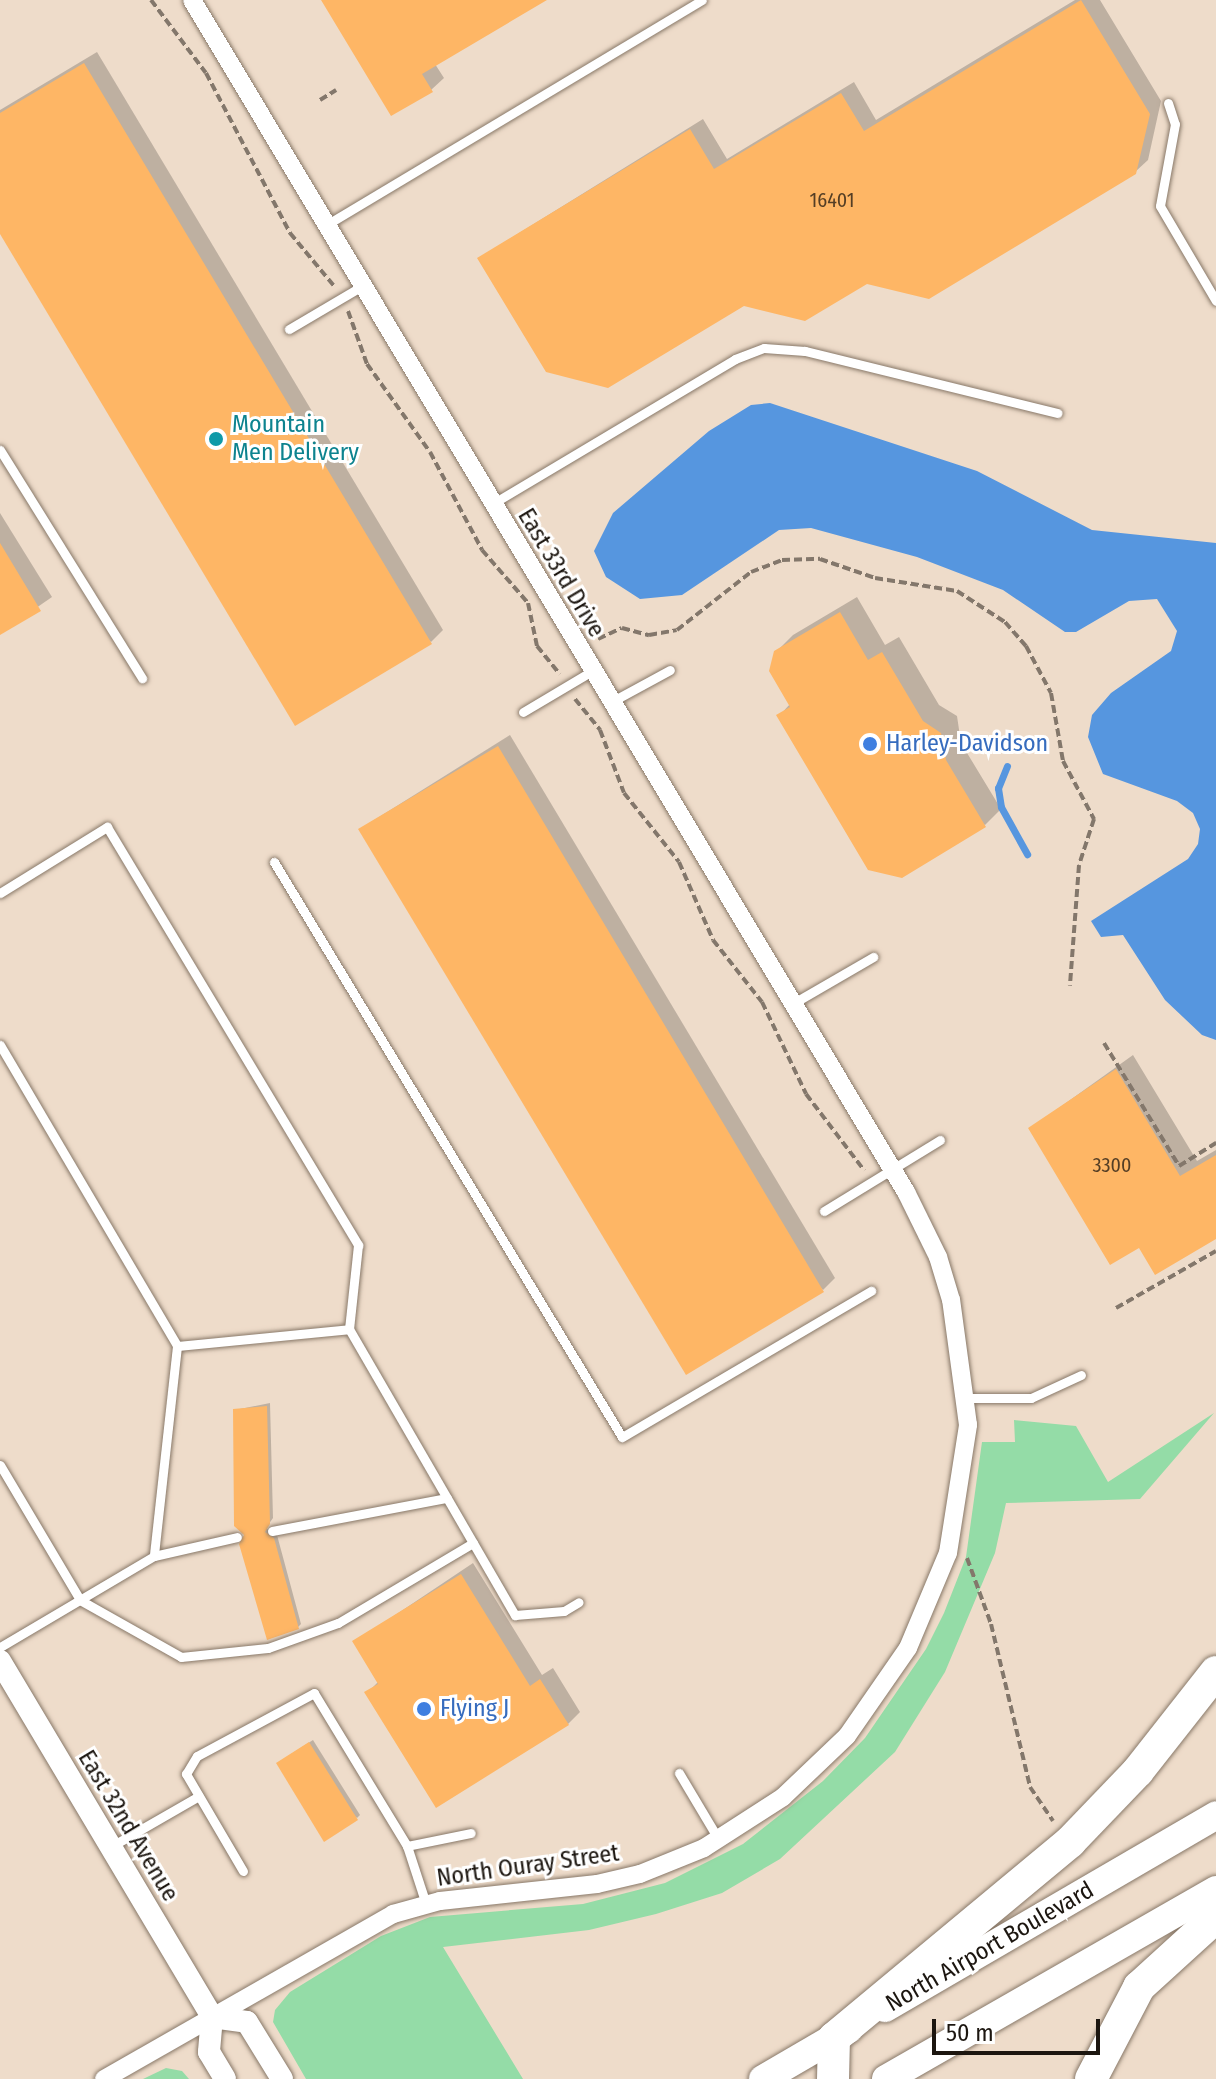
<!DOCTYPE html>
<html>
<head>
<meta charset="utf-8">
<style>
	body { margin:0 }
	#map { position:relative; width:1216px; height:2079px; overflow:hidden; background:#eedcca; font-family:"Fira Sans Condensed",sans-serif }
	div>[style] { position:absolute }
	.green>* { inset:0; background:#94dca7 }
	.water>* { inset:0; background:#5696df }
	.shadow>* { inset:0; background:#0003 }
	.stream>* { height:7px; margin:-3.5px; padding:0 3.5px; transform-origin:3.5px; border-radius:3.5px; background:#5696df }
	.building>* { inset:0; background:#feb665 }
	.path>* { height:4px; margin-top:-2px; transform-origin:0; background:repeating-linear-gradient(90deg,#83776b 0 8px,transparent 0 12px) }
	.roads { filter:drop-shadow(0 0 2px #887868) drop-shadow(0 0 2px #887868) }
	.service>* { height:9px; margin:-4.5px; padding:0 4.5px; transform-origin:4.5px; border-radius:4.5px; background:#fff }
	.minor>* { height:18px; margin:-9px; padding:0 9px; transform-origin:9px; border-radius:9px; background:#fff }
	.tertiary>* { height:22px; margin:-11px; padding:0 11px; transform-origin:11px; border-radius:11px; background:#fff }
	.primary>* { height:28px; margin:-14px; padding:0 14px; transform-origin:14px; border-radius:14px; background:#fff }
	.motorway>* { height:32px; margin:-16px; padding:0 16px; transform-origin:16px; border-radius:16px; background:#fff }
	.dots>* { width:22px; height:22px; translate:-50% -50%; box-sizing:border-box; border:4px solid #fff; border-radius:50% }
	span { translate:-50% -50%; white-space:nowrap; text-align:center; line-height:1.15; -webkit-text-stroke:6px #fff; paint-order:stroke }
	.number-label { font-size:20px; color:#543e25 }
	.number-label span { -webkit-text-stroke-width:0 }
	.culture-label { font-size:24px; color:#0d838f }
	.left { translate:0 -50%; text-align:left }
	.street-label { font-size:24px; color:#1c1610 }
	.shop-label { font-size:24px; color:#366cbe }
	.scale { position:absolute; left:932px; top:2019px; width:168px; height:36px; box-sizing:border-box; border:4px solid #1c1610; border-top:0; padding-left:10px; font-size:24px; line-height:28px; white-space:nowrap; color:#1c1610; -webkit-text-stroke:6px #fff; paint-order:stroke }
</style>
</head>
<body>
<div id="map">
	<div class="green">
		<div style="clip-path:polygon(1214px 1413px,1140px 1499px,1006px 1503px,995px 1553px,945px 1672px,895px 1752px,780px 1859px,722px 1893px,656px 1914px,589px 1930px,443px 1947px,523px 2079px,306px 2079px,273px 2022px,275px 2010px,290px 1992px,381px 1936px,430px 1917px,583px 1904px,665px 1883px,743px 1844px,823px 1781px,865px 1738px,926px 1649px,944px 1613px,966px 1557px,982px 1442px,1015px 1442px,1014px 1420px,1076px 1426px,1108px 1482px)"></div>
		<div style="clip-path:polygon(166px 2068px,182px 2071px,189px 2079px,143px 2079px)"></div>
	</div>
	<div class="water">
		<div style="clip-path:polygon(770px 403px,977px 471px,1092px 530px,1216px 543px,1216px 1040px,1202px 1035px,1165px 1000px,1123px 935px,1101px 937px,1091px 921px,1188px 859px,1198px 844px,1200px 829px,1193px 813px,1177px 801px,1103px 774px,1088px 737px,1092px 715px,1111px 693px,1171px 651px,1177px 631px,1157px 599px,1129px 601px,1076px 632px,1065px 632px,1003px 590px,917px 557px,811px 528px,779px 530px,682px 595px,640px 599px,606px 577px,594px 551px,613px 513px,709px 431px,751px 405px)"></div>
	</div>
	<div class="shadow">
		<div style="clip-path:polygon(323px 0,543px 0,435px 64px,444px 78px,431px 90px)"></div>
		<div style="clip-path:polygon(1075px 0,1100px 0,1161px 101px,1148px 160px,1135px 172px,867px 282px,743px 304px,479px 258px,703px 119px,727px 159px,854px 82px,876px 120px)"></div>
		<div style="clip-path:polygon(97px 52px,443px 630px,431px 642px,0 230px,0 110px)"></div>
		<div style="clip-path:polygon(0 513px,52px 597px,0 633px)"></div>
		<div style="clip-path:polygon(857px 597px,885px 645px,899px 637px,939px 705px,957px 716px,961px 743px,1001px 809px,985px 825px,779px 716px,790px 704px,776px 652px,793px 635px)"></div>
		<div style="clip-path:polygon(510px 735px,835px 1278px,823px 1290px,360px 829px)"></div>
		<div style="clip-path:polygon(1133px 1055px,1197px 1161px,1216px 1150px,1216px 1237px,1140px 1245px,1031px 1128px)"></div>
		<div style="clip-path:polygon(270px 1403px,273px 1518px,266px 1528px,277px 1535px,301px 1624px,298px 1627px,247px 1534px,235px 1410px)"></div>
		<div style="clip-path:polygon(473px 1563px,542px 1675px,553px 1668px,580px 1712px,568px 1724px,367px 1693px,379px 1681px,355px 1642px)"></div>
		<div style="clip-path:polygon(313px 1740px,360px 1815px,357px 1818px,282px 1760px)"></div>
	</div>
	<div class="stream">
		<div style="left:1007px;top:766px;width:24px;rotate:112deg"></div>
		<div style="left:998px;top:788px;width:19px;rotate:81deg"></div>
		<div style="left:1001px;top:807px;width:54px;rotate:61deg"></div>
	</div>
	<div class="building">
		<div style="clip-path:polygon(321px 0,547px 0,422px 74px,433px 92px,391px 116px)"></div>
		<div style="clip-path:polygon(1081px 0,1150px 114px,1136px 174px,929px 299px,867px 284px,805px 321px,744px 306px,608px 388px,546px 372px,477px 258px,690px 129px,714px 169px,841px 93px,864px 131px)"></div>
		<div style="clip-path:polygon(84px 63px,432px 644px,295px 726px,0 234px,0 113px)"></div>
		<div style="clip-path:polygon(0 543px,41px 611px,0 635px)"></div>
		<div style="clip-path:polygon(840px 612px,868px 660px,882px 652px,923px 721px,941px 733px,946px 760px,986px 827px,902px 878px,868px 870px,776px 715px,790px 707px,769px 671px,774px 651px)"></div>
		<div style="clip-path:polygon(498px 746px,824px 1292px,686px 1375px,358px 829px)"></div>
		<div style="clip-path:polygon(1116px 1069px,1180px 1176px,1216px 1155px,1216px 1239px,1155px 1275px,1139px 1248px,1110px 1265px,1028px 1128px)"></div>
		<div style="clip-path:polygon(267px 1406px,270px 1524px,265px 1532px,274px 1538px,299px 1629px,267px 1640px,239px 1544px,244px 1535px,234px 1526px,233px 1409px)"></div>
		<div style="clip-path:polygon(461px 1574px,530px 1686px,540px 1679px,569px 1725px,436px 1808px,364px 1692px,378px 1684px,352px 1641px)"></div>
		<div style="clip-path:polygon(309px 1742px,358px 1820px,324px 1842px,276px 1763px)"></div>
	</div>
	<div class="path">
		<div style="left:151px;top:0;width:91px;rotate:53deg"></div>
		<div style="left:206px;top:73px;width:181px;rotate:62.3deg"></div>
		<div style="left:290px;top:233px;width:69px;rotate:50.3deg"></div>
		<div style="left:320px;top:100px;width:19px;rotate:-32deg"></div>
		<div style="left:348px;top:311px;width:56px;rotate:70.3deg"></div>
		<div style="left:367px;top:364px;width:108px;rotate:54.4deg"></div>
		<div style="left:430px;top:452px;width:111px;rotate:62deg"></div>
		<div style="left:482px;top:550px;width:70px;rotate:49deg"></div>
		<div style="left:528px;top:603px;width:44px;rotate:78.2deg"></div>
		<div style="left:537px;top:646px;width:36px;rotate:51deg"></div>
		<div style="left:598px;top:639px;width:26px;rotate:-25deg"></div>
		<div style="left:622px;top:628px;width:28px;rotate:15deg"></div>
		<div style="left:649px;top:635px;width:28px;rotate:-10deg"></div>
		<div style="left:677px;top:630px;width:94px;rotate:-38.1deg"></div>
		<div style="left:751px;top:572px;width:33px;rotate:-21deg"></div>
		<div style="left:782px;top:560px;width:38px;rotate:-2deg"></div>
		<div style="left:820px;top:559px;width:58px;rotate:19.1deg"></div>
		<div style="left:875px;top:578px;width:83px;rotate:9deg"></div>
		<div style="left:957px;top:591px;width:57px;rotate:32.9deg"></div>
		<div style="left:1005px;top:622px;width:32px;rotate:49deg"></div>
		<div style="left:1026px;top:646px;width:53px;rotate:62deg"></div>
		<div style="left:1051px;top:693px;width:69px;rotate:80deg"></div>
		<div style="left:1063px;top:761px;width:66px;rotate:61.9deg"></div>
		<div style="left:1094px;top:819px;width:48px;rotate:108.1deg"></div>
		<div style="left:1079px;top:865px;width:121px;rotate:94.3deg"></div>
		<div style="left:575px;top:699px;width:40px;rotate:51deg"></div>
		<div style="left:600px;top:730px;width:67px;rotate:69.1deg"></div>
		<div style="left:624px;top:793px;width:88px;rotate:51.4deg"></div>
		<div style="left:679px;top:862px;width:85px;rotate:66.4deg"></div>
		<div style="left:713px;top:940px;width:79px;rotate:51.7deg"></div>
		<div style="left:762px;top:1002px;width:102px;rotate:64.4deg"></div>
		<div style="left:806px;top:1094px;width:96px;rotate:52.7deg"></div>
		<div style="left:1104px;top:1043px;width:144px;rotate:58.6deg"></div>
		<div style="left:1179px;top:1166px;width:44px;rotate:-31.9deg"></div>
		<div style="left:1116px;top:1308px;width:115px;rotate:-29.7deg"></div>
		<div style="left:967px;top:1558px;width:70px;rotate:70deg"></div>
		<div style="left:991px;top:1624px;width:168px;rotate:76.5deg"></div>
		<div style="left:1030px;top:1787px;width:41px;rotate:55.9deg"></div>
	</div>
	<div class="roads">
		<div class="service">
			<div style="left:1168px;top:103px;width:22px;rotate:72deg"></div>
			<div style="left:1175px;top:124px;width:83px;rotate:100.4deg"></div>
			<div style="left:1160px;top:206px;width:110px;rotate:59.5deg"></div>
			<div style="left:326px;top:225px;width:438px;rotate:-30.9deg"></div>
			<div style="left:289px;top:329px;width:85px;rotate:-30.5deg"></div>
			<div style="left:0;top:450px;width:269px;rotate:58.1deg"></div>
			<div style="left:492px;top:504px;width:283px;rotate:-30.8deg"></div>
			<div style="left:735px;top:359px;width:31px;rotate:-21deg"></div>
			<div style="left:764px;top:348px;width:41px;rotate:4.2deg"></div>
			<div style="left:805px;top:351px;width:260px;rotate:13.8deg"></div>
			<div style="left:611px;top:702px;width:67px;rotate:-28.5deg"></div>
			<div style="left:523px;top:712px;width:80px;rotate:-30.7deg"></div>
			<div style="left:274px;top:862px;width:672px;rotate:58.82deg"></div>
			<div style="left:622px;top:1437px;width:289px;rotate:-30.4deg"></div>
			<div style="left:0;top:893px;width:126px;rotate:-31.7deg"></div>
			<div style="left:107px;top:827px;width:488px;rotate:59deg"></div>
			<div style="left:358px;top:1245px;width:84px;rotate:96.1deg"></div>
			<div style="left:792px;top:1004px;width:94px;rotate:-30.1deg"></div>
			<div style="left:0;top:1045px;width:349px;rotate:59.5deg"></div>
			<div style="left:177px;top:1346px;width:211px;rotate:96.3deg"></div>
			<div style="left:154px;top:1556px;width:179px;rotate:149.4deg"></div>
			<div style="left:824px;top:1211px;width:136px;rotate:-31.5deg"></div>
			<div style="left:177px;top:1346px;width:173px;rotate:-5.6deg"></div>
			<div style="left:349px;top:1329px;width:331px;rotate:59.9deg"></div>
			<div style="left:515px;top:1615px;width:49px;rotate:-4.7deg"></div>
			<div style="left:564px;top:1611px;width:17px;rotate:-31deg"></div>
			<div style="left:967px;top:1398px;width:64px"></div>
			<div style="left:1031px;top:1398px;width:55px;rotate:-24.7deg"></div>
			<div style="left:0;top:1465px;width:157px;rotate:59.3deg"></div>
			<div style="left:80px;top:1600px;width:116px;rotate:29.4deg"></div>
			<div style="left:181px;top:1657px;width:87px;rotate:-5.9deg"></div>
			<div style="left:268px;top:1648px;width:74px;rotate:-19.7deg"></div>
			<div style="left:338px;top:1623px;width:157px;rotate:-30.7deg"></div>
			<div style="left:272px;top:1531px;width:178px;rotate:-10.7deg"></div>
			<div style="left:154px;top:1556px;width:85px;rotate:-12.9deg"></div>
			<div style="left:679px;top:1773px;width:78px;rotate:59.2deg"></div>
			<div style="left:112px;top:1846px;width:100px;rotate:-29.9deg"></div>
			<div style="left:407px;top:1846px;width:65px;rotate:-11.5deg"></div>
			<div style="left:243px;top:1871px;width:113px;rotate:-120.4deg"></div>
			<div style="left:186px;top:1774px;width:21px;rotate:-59deg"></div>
			<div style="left:197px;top:1756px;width:133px;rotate:-28.3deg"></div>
			<div style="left:314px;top:1693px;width:179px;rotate:58.7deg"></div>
			<div style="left:407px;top:1846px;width:61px;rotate:71.9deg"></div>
		</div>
		<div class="minor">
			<div style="left:104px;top:2079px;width:333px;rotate:-29.7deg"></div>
			<div style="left:393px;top:1914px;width:49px;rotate:-15.5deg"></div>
			<div style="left:440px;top:1901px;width:158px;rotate:-6.2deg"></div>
			<div style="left:597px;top:1884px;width:44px;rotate:-13.1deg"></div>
			<div style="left:640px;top:1874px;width:69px;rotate:-22.1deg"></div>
			<div style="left:704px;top:1848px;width:94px;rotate:-32.8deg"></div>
			<div style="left:783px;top:1797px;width:88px;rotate:-43.6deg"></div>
			<div style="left:847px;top:1736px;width:107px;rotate:-55.3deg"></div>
			<div style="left:908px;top:1648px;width:103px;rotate:-67.2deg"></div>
			<div style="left:948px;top:1553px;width:130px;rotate:-81.1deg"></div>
			<div style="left:968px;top:1425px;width:126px;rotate:-97.7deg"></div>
			<div style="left:951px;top:1300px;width:45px;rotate:-106.8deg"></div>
			<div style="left:938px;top:1257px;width:72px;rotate:-116.2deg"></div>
			<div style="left:906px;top:1192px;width:1389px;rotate:-120.92deg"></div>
		</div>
		<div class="tertiary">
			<div style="left:0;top:1661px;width:414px;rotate:59.2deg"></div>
			<div style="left:212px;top:2017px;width:35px;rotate:95deg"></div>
			<div style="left:209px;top:2052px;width:31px;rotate:59deg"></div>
			<div style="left:212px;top:2017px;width:35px;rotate:8deg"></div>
			<div style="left:247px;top:2022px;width:67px;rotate:58.4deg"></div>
		</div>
		<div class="primary">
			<div style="left:885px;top:2008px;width:383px;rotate:-30.2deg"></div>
			<div style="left:763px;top:2079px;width:99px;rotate:-30.2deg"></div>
			<div style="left:886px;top:2079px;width:380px;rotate:-29.8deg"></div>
		</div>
		<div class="motorway">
			<div style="left:833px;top:2079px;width:41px;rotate:-88.6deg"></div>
			<div style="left:834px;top:2038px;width:307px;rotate:-39.7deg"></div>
			<div style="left:1070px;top:1842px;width:98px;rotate:-46.2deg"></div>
			<div style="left:1138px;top:1771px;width:126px;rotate:-51.8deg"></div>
			<div style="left:1091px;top:2079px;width:104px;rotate:-62.4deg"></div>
			<div style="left:1139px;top:1987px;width:104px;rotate:-42.3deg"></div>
		</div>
	</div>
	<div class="dots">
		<div style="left:216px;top:439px;background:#0f9aa8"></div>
		<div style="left:870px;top:744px;background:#3f7fe0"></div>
		<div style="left:424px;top:1709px;background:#3f7fe0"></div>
	</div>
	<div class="number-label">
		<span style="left:832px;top:200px">16401</span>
		<span style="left:1112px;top:1165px">3300</span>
	</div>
	<div class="culture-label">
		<span class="left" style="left:232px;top:439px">Mountain<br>Men Delivery</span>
	</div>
	<div class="street-label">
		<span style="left:561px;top:573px;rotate:59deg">East 33rd Drive</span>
		<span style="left:128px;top:1826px;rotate:59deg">East 32nd Avenue</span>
		<span style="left:528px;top:1866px;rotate:-8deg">North Ouray Street</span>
		<span style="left:990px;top:1947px;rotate:-30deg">North Airport Boulevard</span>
	</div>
	<div class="shop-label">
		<span class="left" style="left:886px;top:744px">Harley-Davidson</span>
		<span class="left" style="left:440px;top:1709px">Flying J</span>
	</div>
	<div class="scale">50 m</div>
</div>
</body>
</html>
